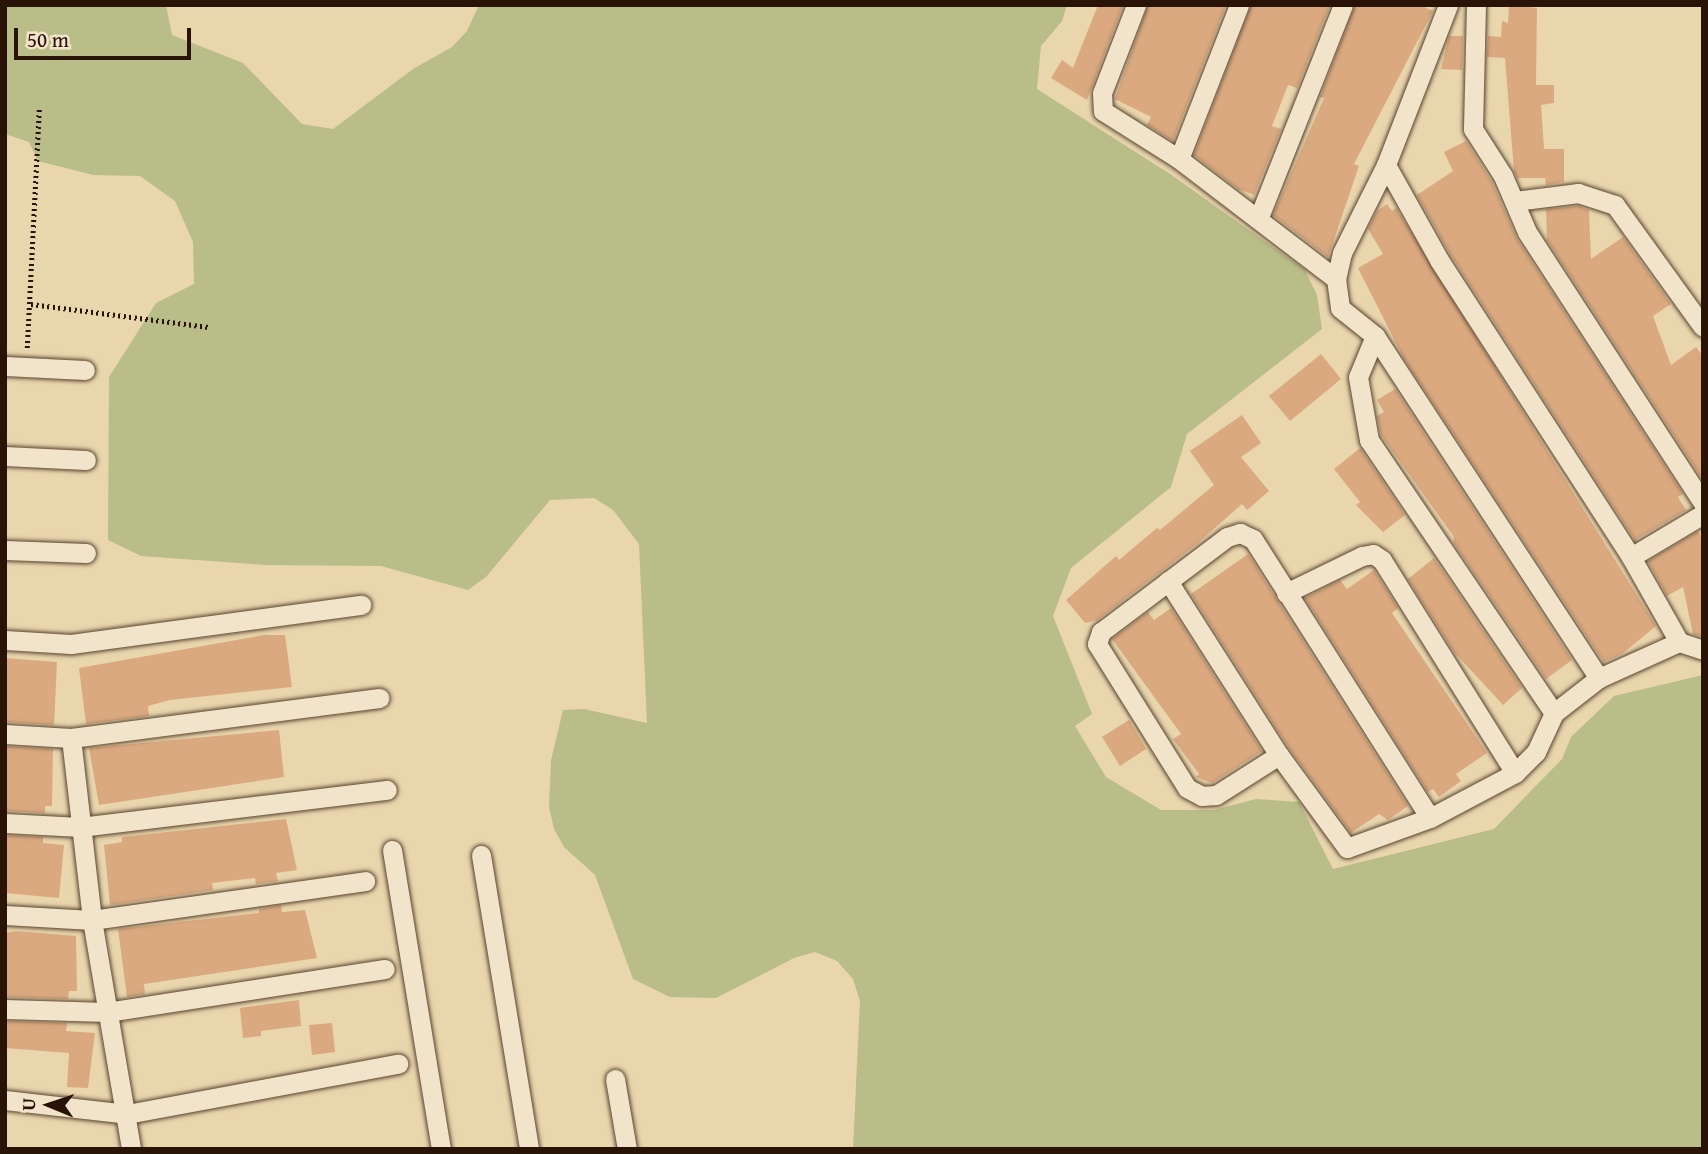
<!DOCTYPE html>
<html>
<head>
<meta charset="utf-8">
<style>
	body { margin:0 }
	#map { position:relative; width:1708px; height:1154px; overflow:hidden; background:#e9d6ad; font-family:"Gentium Book Plus",serif }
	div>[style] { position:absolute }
	.green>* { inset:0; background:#b9bd88 }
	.building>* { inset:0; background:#dba980 }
	.path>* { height:4.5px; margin-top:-2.25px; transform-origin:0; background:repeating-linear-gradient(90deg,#291307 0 2px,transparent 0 5.5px) }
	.roads { filter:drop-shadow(0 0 2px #594430) drop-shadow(0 0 2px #594430) }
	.street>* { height:19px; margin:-9.5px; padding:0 9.5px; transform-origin:9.5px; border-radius:9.5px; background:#f1e4ca }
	span { translate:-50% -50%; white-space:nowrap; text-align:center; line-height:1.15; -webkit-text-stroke:6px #f1e4ca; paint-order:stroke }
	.frame { position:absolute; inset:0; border:7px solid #291307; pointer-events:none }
	.north { position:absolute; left:14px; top:1070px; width:70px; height:70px; -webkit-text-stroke:5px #f1e4ca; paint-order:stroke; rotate:272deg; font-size:19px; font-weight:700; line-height:28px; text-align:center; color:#291307 }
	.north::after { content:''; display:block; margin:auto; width:24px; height:32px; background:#291307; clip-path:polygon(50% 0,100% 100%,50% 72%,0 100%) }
	.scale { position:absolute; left:14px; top:28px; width:177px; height:32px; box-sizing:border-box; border:4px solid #291307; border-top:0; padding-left:9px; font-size:21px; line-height:24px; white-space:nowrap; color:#291307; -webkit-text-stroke:5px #f1e4ca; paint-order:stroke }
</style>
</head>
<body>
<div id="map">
	<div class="green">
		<div style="clip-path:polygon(5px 5px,166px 5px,172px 35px,243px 63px,302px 124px,333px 129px,413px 69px,452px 47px,467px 31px,479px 5px,1067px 5px,1062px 21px,1041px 46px,1037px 89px,1170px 174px,1305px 270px,1317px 295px,1322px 329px,1187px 434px,1171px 487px,1071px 568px,1053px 616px,1092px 714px,1075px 726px,1106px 777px,1161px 810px,1214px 810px,1256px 799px,1299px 802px,1333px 869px,1494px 829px,1562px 759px,1571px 737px,1614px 696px,1703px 675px,1703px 1149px,853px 1149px,860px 1001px,853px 979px,837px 961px,815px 952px,794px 958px,716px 998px,670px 997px,633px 979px,595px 875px,564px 847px,554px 829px,549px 807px,551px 760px,563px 710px,584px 709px,647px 723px,639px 544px,613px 510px,594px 498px,550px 500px,486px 577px,468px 590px,381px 566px,265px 565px,141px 556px,108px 540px,109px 377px,156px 303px,194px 284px,193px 242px,175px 201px,140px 176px,93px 175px,38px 161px,29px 142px,5px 134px)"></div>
	</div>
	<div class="building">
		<div style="clip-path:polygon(1098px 5px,1123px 5px,1087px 100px,1051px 78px,1062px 60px,1073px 68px)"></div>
		<div style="clip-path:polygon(1148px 5px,1226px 5px,1173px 141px,1147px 125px,1151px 117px,1115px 99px)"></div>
		<div style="clip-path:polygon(1251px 5px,1330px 5px,1297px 88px,1288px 85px,1272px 126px,1281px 129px,1254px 195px,1238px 189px,1194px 155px)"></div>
		<div style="clip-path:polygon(1355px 5px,1420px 5px,1433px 11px,1354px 164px,1359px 166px,1328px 257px,1273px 215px,1324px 98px,1320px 97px)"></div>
		<div style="clip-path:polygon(1509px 5px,1537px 8px,1536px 85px,1554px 85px,1554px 103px,1541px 105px,1544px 149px,1564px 149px,1564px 182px,1546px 185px,1545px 178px,1517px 178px,1514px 171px,1505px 58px,1487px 57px,1488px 36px,1501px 37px,1502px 21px,1508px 23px)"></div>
		<div style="clip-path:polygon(1449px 36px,1463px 36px,1462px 70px,1441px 69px)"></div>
		<div style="clip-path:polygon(1466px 141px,1492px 182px,1517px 239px,1683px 494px,1678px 497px,1686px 510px,1635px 540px,1450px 254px,1417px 195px,1453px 171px,1444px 152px)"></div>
		<div style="clip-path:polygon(1387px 204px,1392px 211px,1396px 208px,1656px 626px,1622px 654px,1604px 662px,1595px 649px,1403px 357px,1358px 268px,1383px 254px,1368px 229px,1377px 211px)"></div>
		<div style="clip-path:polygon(1579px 206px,1589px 210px,1591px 259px,1623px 237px,1671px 304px,1653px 316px,1671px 365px,1696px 347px,1703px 356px,1703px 480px,1547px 240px,1546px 209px)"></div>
		<div style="clip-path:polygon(1321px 354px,1341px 379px,1290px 421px,1269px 396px)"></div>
		<div style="clip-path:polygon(1395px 389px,1572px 660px,1546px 679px,1453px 542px,1454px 537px,1381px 435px,1377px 416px,1384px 412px,1377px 400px)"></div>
		<div style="clip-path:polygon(1242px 415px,1261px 443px,1241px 457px,1269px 491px,1247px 510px,1242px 504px,1198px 543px,1097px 620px,1085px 623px,1066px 600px,1116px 556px,1119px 560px,1157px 528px,1160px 530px,1214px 485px,1190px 451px)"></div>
		<div style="clip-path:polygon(1360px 448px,1405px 515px,1383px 532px,1356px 505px,1360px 502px,1334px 469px)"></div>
		<div style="clip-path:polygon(1698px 531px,1703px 540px,1703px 637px,1693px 634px,1683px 587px,1667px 596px,1648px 561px)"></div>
		<div style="clip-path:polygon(1248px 554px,1408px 806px,1388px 820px,1379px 814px,1351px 833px,1289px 748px,1191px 594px)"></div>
		<div style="clip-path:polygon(1434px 558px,1522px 688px,1503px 705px,1454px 652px,1408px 579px)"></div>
		<div style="clip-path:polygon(1374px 570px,1398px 608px,1392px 613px,1487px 753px,1456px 774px,1461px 781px,1439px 797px,1433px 789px,1428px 792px,1305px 598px,1340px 580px,1347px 589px)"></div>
		<div style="clip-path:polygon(1171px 608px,1262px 751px,1212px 783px,1196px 777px,1199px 774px,1173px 739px,1181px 734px,1112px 639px,1148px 612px,1154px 620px)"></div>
		<div style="clip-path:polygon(264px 635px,285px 635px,292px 687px,170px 700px,148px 706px,149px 716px,86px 724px,79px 668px)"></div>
		<div style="clip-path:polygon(5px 658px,57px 662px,54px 725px,5px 722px)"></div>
		<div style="clip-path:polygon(1129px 720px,1146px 749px,1120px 766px,1102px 737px)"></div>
		<div style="clip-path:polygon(279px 730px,284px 777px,99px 805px,89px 748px)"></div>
		<div style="clip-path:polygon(5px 746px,53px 749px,52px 806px,45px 806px,45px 813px,5px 811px)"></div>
		<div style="clip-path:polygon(286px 819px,297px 870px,276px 873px,278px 881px,256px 884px,255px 878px,212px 883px,213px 890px,110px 905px,104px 845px,122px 842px,122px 837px)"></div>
		<div style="clip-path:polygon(5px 835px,43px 837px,43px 843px,64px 845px,59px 898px,5px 893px)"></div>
		<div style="clip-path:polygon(281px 905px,282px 912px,305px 910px,317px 958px,144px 984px,145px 994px,127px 997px,118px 929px,259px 913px,259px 909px)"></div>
		<div style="clip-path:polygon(16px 931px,76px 936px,77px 991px,69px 991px,68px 999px,5px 997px,5px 933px)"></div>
		<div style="clip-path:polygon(299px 1000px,301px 1026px,261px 1031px,261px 1036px,243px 1038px,240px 1008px)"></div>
		<div style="clip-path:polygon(5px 1021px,67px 1023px,66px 1031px,95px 1033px,88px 1088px,67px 1087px,69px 1053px,5px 1048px)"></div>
		<div style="clip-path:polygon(332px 1023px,335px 1052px,312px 1055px,309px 1025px)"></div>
	</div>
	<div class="path">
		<div style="left:31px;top:304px;width:179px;rotate:7.4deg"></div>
		<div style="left:27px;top:348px;width:241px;rotate:-87.1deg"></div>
	</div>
	<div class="roads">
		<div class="street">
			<div style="left:1136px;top:5px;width:94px;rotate:111.1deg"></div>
			<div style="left:1102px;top:93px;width:18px;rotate:87deg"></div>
			<div style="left:1103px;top:111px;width:90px;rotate:32.3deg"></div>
			<div style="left:1179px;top:159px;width:198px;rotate:37.4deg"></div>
			<div style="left:1448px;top:5px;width:172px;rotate:111.2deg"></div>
			<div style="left:1386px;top:165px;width:109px;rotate:60.8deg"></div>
			<div style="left:1439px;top:260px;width:354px;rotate:57.1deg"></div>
			<div style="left:1631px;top:557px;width:98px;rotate:60.5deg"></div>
			<div style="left:1679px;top:642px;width:25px;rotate:18deg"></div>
			<div style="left:1476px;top:5px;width:124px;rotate:91.4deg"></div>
			<div style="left:1473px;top:129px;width:56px;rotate:57.4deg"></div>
			<div style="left:1503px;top:176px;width:61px;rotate:66.8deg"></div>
			<div style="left:1527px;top:232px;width:323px;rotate:57deg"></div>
			<div style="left:1179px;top:159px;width:165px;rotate:-68.7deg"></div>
			<div style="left:1386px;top:165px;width:98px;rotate:116.6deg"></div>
			<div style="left:1342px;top:253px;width:27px;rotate:103deg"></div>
			<div style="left:1336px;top:279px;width:29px;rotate:82deg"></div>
			<div style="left:1340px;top:308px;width:45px;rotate:38.7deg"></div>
			<div style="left:1375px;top:336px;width:409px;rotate:56.8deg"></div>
			<div style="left:1515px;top:201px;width:64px;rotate:-7.2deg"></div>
			<div style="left:1578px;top:193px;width:39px;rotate:18deg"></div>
			<div style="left:1615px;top:205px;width:150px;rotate:54.2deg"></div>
			<div style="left:1259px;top:217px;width:228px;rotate:-68.4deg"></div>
			<div style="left:1375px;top:336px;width:44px;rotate:112.5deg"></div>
			<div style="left:1358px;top:377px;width:64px;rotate:80.1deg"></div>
			<div style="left:1369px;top:440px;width:330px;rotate:55.9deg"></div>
			<div style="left:5px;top:366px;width:80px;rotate:2.9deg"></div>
			<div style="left:5px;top:456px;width:81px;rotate:2.8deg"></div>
			<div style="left:5px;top:550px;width:81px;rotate:2.1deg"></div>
			<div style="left:1631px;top:557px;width:84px;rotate:-30.8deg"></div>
			<div style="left:1168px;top:581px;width:206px;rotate:57.5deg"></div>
			<div style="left:1279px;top:755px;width:115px;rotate:53.8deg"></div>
			<div style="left:1347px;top:848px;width:88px;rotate:-19.9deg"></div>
			<div style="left:1430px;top:818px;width:96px;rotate:-27.9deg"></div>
			<div style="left:1515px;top:773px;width:30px;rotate:-45deg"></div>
			<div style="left:1536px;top:752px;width:43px;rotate:-65.2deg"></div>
			<div style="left:1554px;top:713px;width:57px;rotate:-37.9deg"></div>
			<div style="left:1599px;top:678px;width:88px;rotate:-24.2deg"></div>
			<div style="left:1286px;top:593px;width:85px;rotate:-26deg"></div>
			<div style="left:1362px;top:556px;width:11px;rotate:-10deg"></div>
			<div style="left:1373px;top:554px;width:11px;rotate:34deg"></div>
			<div style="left:1382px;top:560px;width:251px;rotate:58deg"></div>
			<div style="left:5px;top:640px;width:66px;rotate:3.5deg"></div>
			<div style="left:71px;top:644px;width:293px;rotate:-7.7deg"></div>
			<div style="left:5px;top:734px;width:66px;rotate:3.5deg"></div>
			<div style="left:71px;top:738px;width:311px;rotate:-7.4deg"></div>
			<div style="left:71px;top:738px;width:183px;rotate:83.4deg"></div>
			<div style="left:92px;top:920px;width:232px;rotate:80.3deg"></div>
			<div style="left:1279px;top:755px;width:75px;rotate:147.6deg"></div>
			<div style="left:1216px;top:795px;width:14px;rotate:176deg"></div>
			<div style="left:1202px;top:796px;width:17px;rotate:-152deg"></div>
			<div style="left:1187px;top:788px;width:170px;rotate:-122deg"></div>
			<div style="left:1097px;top:644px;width:13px;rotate:-72deg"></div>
			<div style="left:1101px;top:632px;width:158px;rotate:-37deg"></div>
			<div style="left:1227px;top:537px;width:14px;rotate:-17deg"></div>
			<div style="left:1240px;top:533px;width:14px;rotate:25deg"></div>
			<div style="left:1253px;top:539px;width:330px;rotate:57.6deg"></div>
			<div style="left:5px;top:823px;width:75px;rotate:3.1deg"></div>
			<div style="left:80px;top:827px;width:309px;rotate:-6.9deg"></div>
			<div style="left:392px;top:850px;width:303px;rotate:80.7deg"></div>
			<div style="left:481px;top:855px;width:298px;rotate:80.7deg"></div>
			<div style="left:5px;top:915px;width:87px;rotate:3.3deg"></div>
			<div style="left:92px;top:920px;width:276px;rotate:-8.1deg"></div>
			<div style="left:5px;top:1009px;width:102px;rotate:1.7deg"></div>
			<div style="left:107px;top:1012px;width:281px;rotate:-8.8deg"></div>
			<div style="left:615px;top:1079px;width:71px;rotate:80.3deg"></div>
			<div style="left:5px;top:1100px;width:123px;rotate:6.5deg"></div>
			<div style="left:127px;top:1114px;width:276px;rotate:-10.5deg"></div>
		</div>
	</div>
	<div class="frame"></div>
	<div class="north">U</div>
	<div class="scale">50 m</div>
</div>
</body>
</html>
